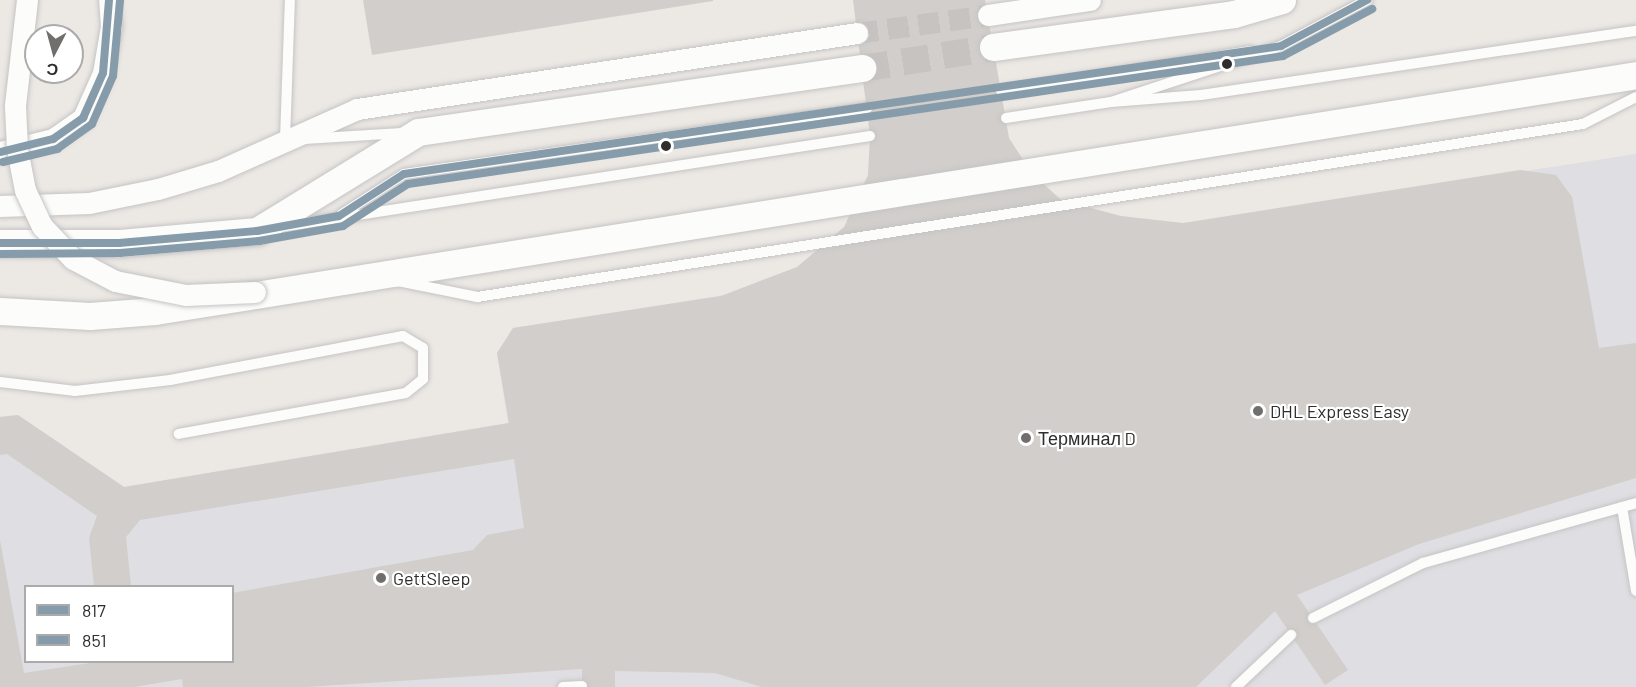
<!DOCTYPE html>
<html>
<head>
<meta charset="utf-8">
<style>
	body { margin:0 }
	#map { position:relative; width:1636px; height:687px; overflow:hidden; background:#ece8e4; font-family:Barlow,sans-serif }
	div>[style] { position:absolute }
	.airport>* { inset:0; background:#dfdee2 }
	.building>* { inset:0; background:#d1cecb }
	.minor-tunnel>* { height:21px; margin-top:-10.5px; transform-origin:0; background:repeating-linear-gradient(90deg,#c6c3c0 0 21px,transparent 0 31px) }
	.tertiary-tunnel>* { height:27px; margin-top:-13.5px; transform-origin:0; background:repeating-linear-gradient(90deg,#c6c3c0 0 27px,transparent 0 41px) }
	.roads { filter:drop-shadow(0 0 2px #c5c4c5) drop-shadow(0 0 2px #c5c4c5) }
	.service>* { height:10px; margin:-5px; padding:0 5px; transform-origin:5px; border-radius:5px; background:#fcfcfb }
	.minor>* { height:21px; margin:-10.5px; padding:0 10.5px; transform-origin:10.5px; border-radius:10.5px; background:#fcfcfb }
	.tertiary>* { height:27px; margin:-13.5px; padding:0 13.5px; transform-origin:13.5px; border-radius:13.5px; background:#fcfcfb }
	.bridges { filter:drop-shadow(0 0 2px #c5c4c5) drop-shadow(0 0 2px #c5c4c5) }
	.minor-bridge>* { height:21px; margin:-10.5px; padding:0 10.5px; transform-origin:10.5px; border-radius:10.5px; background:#fcfcfb }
	.bus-1>* { height:8px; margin:-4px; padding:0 4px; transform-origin:4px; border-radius:4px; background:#879cab }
	.bus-2>* { height:8px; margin:-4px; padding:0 4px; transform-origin:4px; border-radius:4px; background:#879cab }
	.dots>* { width:16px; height:16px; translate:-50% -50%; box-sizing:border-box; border:3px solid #fff; border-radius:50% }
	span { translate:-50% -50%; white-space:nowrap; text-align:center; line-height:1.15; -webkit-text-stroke:4.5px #fff; paint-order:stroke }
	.poi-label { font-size:18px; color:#2e2e2e }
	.left { translate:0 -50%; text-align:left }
	.legend { position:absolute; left:24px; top:585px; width:210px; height:78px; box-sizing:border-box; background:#fff; border:2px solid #ababab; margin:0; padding:8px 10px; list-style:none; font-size:18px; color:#2e2e2e }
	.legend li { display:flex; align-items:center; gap:12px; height:30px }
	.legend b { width:30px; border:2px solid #ababab }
	.north { position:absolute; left:24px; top:24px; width:60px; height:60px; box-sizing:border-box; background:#fff; border:2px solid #ababab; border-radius:50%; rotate:186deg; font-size:16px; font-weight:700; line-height:24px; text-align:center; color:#2e2e2e }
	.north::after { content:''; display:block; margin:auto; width:21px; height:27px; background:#706f6e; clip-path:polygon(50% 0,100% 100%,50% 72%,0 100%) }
</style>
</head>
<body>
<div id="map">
	<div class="airport">
		<div style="clip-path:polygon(evenodd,1636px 154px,1636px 687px,0 687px,0 417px,18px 415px,124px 487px,508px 423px,497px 353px,513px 328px,1636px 154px,26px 586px,232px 586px,232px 662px,26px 662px,26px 586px)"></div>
	</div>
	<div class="building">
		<div style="clip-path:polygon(363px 0,713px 0,713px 1px,372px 55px)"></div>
		<div style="clip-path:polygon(853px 0,985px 0,1009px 138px,1031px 172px,1061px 200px,1121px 216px,1183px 223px,1520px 170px,1556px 175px,1572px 197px,1599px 348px,1636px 343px,1636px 478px,1419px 544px,1297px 595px,1348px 670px,1325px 685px,1275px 611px,1196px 687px,762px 687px,715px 673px,615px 671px,615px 687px,582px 687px,582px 669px,306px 687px,183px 687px,182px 679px,134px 687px,0 687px,0 540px,24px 673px,97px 662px,232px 662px,232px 593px,473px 550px,487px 535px,524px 528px,514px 459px,140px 520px,126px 537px,131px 586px,94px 586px,89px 538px,97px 516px,7px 454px,0 455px,0 417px,18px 415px,124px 487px,509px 423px,497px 353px,513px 328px,721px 296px,797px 267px,844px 227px,868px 175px,870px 136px)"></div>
	</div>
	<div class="minor-tunnel">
		<div style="left:857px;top:33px;width:132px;rotate:-7.8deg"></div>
	</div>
	<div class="tertiary-tunnel">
		<div style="left:862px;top:68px;width:133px;rotate:-9.1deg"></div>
	</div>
	<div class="roads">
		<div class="service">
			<div style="left:1001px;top:91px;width:253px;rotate:-9.1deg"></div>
			<div style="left:1111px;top:102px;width:90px;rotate:-4.4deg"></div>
			<div style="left:1201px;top:95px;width:440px;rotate:-8.4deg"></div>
			<div style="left:1006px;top:118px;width:106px;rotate:-8.7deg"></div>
			<div style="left:1111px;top:102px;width:179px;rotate:-18.2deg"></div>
			<div style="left:1281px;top:46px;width:98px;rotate:-28.1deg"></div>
			<div style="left:304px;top:139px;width:98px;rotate:-3.5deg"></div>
			<div style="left:285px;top:140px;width:140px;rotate:-88deg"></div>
			<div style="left:342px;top:214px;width:74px;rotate:-32.8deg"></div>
			<div style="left:404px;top:174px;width:468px;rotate:-8.1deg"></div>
			<div style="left:280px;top:227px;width:597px;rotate:-8.77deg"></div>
			<div style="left:398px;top:281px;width:81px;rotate:11.4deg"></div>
			<div style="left:477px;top:297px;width:1119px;rotate:-8.89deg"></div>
			<div style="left:1583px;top:124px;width:59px;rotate:-27deg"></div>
			<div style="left:0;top:382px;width:76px;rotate:6.8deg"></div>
			<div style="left:75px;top:391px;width:96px;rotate:-6.6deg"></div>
			<div style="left:170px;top:380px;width:237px;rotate:-10.7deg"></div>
			<div style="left:403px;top:336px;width:23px;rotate:31deg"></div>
			<div style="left:423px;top:348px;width:31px;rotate:90deg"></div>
			<div style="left:423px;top:379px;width:22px;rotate:141deg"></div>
			<div style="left:406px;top:393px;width:231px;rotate:169.8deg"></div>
			<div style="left:1622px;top:507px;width:85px;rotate:80.5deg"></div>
			<div style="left:1313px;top:618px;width:123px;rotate:-26.6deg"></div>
			<div style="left:1423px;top:563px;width:221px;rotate:-15.7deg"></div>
			<div style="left:563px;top:687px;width:19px;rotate:-3deg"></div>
			<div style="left:1236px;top:687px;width:76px;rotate:-43.4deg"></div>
		</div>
		<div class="minor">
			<div style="left:988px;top:15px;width:103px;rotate:-8.4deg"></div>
			<div style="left:0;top:152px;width:55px;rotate:-13.8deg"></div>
			<div style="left:53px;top:139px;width:37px;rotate:-35deg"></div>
			<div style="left:83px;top:118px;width:49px;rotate:-66deg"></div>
			<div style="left:103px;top:73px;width:48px;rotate:-80.3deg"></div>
			<div style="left:111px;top:26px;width:26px;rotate:-94deg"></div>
			<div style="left:0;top:206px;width:89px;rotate:-1.9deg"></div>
			<div style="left:89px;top:203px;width:70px;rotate:-11.5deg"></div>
			<div style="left:158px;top:189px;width:63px;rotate:-16.7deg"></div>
			<div style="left:218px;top:171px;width:152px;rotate:-24deg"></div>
			<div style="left:357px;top:109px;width:506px;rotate:-8.64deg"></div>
		</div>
		<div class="tertiary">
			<div style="left:993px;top:47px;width:243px;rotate:-7.8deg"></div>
			<div style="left:1234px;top:14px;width:50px;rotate:-16.3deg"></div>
			<div style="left:0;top:243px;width:119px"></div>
			<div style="left:119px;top:243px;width:139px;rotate:-5deg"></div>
			<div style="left:257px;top:231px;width:189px;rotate:-31.6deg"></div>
			<div style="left:418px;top:132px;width:449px;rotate:-8.2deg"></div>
			<div style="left:0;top:311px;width:90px;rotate:3.2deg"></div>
			<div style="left:90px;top:316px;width:65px;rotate:-4.4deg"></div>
			<div style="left:155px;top:311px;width:1500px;rotate:-9.05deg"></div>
		</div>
	</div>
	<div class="bridges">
		<div class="minor-bridge">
			<div style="left:27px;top:0;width:107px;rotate:96.5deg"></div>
			<div style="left:15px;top:106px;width:43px;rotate:87.3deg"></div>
			<div style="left:17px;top:149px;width:42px;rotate:79deg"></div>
			<div style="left:25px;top:190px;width:40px;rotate:65deg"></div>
			<div style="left:42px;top:226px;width:45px;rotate:46.8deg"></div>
			<div style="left:73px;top:259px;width:47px;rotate:27.6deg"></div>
			<div style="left:115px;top:281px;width:72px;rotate:11.2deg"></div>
			<div style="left:186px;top:295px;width:69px;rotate:-2.5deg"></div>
		</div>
	</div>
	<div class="bus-1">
		<div style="left:0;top:152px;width:55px;rotate:-13.8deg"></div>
		<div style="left:53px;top:139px;width:37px;rotate:-35deg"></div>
		<div style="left:83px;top:118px;width:49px;rotate:-66deg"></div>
		<div style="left:103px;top:73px;width:73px;rotate:-85.3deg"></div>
		<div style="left:0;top:243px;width:119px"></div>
		<div style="left:119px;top:243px;width:139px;rotate:-5deg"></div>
		<div style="left:257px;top:231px;width:83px;rotate:-10.4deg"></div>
		<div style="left:339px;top:216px;width:77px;rotate:-32.9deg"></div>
		<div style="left:404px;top:174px;width:886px;rotate:-8.3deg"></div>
		<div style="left:1281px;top:46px;width:98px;rotate:-28.1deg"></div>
	</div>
	<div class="bus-2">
		<div style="left:3px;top:162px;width:56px;rotate:-13.5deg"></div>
		<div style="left:57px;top:149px;width:43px;rotate:-35.5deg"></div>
		<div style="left:92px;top:124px;width:52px;rotate:-66.4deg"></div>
		<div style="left:113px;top:76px;width:76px;rotate:-84.7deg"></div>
		<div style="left:0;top:254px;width:120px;rotate:-0.5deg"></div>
		<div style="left:120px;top:253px;width:140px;rotate:-4.9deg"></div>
		<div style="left:259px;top:241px;width:85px;rotate:-10.1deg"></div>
		<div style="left:343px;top:226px;width:77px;rotate:-32.9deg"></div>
		<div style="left:408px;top:184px;width:884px;rotate:-8.32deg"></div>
		<div style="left:1283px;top:56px;width:101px;rotate:-27.8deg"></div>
	</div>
	<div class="dots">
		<div style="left:1227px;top:64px;background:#2e2e2e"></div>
		<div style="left:666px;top:146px;background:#2e2e2e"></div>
		<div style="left:1258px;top:411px;background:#706f6e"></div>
		<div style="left:1026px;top:438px;background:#706f6e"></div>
		<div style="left:381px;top:578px;background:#706f6e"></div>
	</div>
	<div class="poi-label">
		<span class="left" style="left:1270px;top:411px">DHL Express Easy</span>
		<span class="left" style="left:1038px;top:438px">Терминал D</span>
		<span class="left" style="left:393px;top:578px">GettSleep</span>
	</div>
	<ul class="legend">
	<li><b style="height:8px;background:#879cab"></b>817</li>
	<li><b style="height:8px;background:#879cab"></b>851</li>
	</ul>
	<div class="north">С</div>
</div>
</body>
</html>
